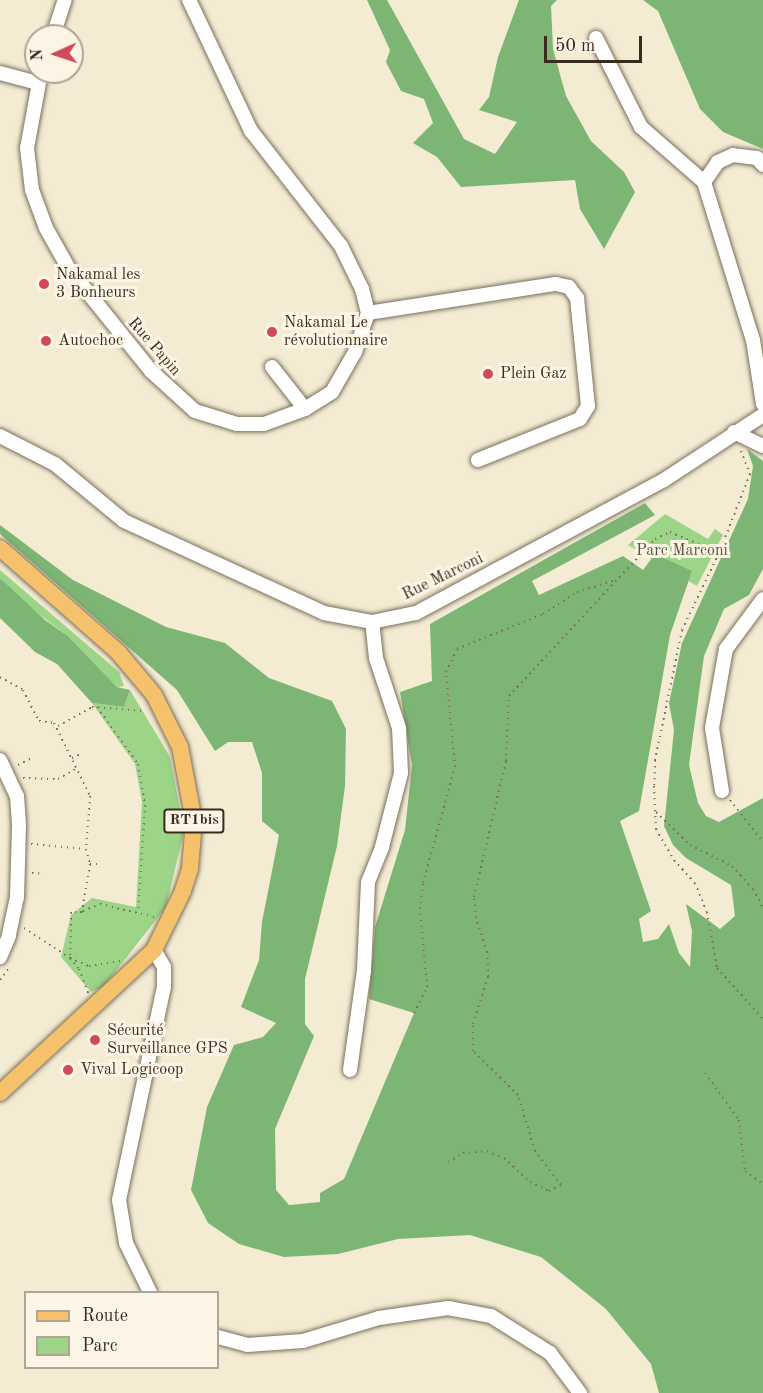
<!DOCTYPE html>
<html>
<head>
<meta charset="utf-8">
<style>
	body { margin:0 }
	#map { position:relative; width:763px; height:1393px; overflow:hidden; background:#f3ebd2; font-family:"Old Standard TT",serif }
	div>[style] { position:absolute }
	.green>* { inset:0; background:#9cd587 }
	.forest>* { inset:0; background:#7db674 }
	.path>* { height:2px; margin-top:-1px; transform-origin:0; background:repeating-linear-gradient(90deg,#7b6e5d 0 1.5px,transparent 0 6px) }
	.roads { filter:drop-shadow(0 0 2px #7b6e5d) drop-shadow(0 0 2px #7b6e5d) }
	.minor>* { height:14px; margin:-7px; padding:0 7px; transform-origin:7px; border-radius:7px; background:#fff }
	.major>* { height:16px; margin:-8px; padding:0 8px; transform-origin:8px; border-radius:8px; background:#f5c16b }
	.dots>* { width:16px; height:16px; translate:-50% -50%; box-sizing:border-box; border:3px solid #fcf5e5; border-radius:50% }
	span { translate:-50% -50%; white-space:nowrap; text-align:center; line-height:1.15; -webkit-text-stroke:6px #fcf5e5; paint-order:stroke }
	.shield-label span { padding:2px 4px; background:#fcf5e5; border:2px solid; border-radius:4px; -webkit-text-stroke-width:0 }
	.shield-label { font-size:15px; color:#3b2a1e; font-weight:700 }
	.poi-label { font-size:16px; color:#3b2a1e }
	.left { translate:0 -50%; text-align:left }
	.street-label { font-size:16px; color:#3b2a1e }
	.park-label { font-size:16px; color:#535538 }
	.legend { position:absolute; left:24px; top:1291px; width:195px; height:78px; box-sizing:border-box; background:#fcf5e5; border:2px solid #afa495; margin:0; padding:8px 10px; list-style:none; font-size:18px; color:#3b2a1e }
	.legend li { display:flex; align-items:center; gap:12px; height:30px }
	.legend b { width:30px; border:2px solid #afa495 }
	.north { position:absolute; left:24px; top:24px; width:60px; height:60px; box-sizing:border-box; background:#fcf5e5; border:2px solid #afa495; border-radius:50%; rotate:267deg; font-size:16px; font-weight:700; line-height:24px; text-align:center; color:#3b2a1e }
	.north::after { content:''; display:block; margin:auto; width:21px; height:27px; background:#d1495b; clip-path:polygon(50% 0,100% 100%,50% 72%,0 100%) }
	.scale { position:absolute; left:544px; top:36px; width:98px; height:27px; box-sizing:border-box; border:3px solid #3b2a1e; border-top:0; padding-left:8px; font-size:18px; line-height:21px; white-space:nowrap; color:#3b2a1e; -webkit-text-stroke:4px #fcf5e5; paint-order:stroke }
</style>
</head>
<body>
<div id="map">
	<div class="green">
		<div style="clip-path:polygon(665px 514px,708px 539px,715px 529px,723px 535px,697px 586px,628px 545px)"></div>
		<div style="clip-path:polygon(0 570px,119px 672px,124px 686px,117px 687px,68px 636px,28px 606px,0 578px)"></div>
		<div style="clip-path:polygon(130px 690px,170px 757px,184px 831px,166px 907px,104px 986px,91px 992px,61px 957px,71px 915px,92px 898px,136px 907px,142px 802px,135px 764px,92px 703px,124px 707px)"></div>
	</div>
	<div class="forest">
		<div style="clip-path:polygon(367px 0,387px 0,464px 139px,495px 154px,517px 122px,479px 110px,489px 97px,498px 57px,519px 0,557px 0,551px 6px,553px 49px,566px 96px,591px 141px,624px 172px,635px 192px,604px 249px,580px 209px,575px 180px,461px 187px,437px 157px,413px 143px,433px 123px,424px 99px,401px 91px,386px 62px,390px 50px)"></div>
		<div style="clip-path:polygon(643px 0,763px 0,763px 149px,723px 132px,700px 109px,658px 11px)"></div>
		<div style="clip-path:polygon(747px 449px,763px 461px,763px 569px,749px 595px,724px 609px,704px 656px,689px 765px,698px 803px,706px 816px,719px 822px,763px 798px,763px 1393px,659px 1393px,651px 1364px,606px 1309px,541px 1257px,470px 1235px,398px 1239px,338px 1254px,284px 1257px,239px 1244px,208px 1223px,191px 1190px,207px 1107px,234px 1045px,263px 1037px,276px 1023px,241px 1007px,259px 960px,262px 922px,279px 835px,262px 821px,262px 773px,252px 742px,228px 742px,215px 751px,177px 690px,0 534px,0 525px,73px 580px,166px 627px,225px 643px,269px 678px,332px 701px,346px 729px,345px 786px,337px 846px,305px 979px,305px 1024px,314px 1036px,275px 1129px,276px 1190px,289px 1205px,320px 1202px,320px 1193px,344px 1179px,414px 1013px,369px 999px,375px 927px,405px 830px,412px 765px,400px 692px,432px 681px,430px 624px,645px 503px,655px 515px,532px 581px,539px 595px,623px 556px,643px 570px,655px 554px,692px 571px,670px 635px,639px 811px,620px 821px,651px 911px,639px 919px,643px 942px,658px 939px,669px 924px,679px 953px,690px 967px,692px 931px,686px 904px,720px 929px,735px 916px,731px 885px,686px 858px,673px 845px,664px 826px,674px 730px,669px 703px,682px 643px,748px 499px,753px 466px)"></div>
		<div style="clip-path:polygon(0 578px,45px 620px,68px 636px,117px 687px,130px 690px,124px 707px,92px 703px,57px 664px,35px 652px,0 618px)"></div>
	</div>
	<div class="path">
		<div style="left:741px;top:451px;width:25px;rotate:69deg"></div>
		<div style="left:750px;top:474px;width:85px;rotate:111.4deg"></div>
		<div style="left:719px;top:553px;width:85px;rotate:115.7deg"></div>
		<div style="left:682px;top:630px;width:133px;rotate:101.7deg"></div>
		<div style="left:655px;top:760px;width:26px;rotate:92deg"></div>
		<div style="left:654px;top:786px;width:43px;rotate:87.3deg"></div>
		<div style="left:656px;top:829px;width:36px;rotate:60deg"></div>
		<div style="left:674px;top:860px;width:31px;rotate:48deg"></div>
		<div style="left:695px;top:883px;width:31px;rotate:68deg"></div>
		<div style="left:707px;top:912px;width:57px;rotate:79.9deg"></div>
		<div style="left:717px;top:968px;width:69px;rotate:48deg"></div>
		<div style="left:0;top:677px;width:26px;rotate:29deg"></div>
		<div style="left:23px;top:690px;width:35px;rotate:63deg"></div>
		<div style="left:39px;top:721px;width:15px;rotate:8deg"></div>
		<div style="left:54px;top:723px;width:81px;rotate:63.7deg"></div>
		<div style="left:90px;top:796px;width:53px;rotate:94.3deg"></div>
		<div style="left:86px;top:849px;width:16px;rotate:75deg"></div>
		<div style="left:90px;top:864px;width:49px;rotate:99.5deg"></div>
		<div style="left:82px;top:912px;width:11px;rotate:180deg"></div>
		<div style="left:71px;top:912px;width:46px;rotate:91.2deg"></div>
		<div style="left:70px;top:958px;width:14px;rotate:51deg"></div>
		<div style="left:79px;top:969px;width:26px;rotate:69deg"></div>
		<div style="left:97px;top:707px;width:70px;rotate:54.3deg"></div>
		<div style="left:138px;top:764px;width:42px;rotate:80.3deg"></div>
		<div style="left:145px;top:805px;width:108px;rotate:93.7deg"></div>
		<div style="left:58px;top:726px;width:39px;rotate:-29deg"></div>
		<div style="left:92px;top:707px;width:54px;rotate:4.2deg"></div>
		<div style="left:72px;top:758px;width:10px;rotate:-24deg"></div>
		<div style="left:18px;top:765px;width:16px;rotate:-27deg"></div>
		<div style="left:23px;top:778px;width:35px;rotate:2deg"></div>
		<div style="left:58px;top:779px;width:22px;rotate:-30deg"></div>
		<div style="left:730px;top:800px;width:53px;rotate:51.8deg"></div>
		<div style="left:656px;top:812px;width:47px;rotate:44.1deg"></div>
		<div style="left:690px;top:845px;width:47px;rotate:26.6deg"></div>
		<div style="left:732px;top:866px;width:31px;rotate:48deg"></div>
		<div style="left:753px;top:889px;width:21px;rotate:62deg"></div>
		<div style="left:31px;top:844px;width:54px;rotate:5.3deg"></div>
		<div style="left:90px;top:864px;width:9px"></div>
		<div style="left:32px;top:873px;width:12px;rotate:5deg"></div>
		<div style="left:83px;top:911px;width:18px;rotate:-22deg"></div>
		<div style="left:100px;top:904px;width:57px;rotate:13.3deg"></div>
		<div style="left:24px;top:928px;width:55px;rotate:33.1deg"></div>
		<div style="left:70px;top:958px;width:21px;rotate:23deg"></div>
		<div style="left:89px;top:966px;width:32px;rotate:-9deg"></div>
		<div style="left:0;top:980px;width:15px;rotate:-53deg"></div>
		<div style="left:414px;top:1013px;width:29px;rotate:-63deg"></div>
		<div style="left:427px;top:987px;width:78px;rotate:-95.1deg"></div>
		<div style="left:420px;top:909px;width:26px;rotate:-83deg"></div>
		<div style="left:423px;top:883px;width:120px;rotate:-74.6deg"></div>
		<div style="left:455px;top:767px;width:95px;rotate:-95.4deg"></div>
		<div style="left:446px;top:672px;width:25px;rotate:-64deg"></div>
		<div style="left:457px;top:649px;width:93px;rotate:-22.1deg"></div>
		<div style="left:543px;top:614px;width:40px;rotate:-32.9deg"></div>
		<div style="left:577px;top:592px;width:38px;rotate:-17deg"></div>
		<div style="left:705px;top:1073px;width:58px;rotate:54.1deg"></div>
		<div style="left:739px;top:1120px;width:51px;rotate:83.3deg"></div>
		<div style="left:745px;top:1171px;width:22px;rotate:36deg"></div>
		<div style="left:448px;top:1162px;width:17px;rotate:-31deg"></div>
		<div style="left:463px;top:1153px;width:24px;rotate:-5deg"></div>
		<div style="left:487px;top:1151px;width:18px;rotate:22deg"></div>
		<div style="left:504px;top:1158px;width:35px;rotate:43deg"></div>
		<div style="left:530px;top:1182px;width:21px;rotate:25deg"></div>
		<div style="left:549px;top:1191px;width:13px;rotate:-27deg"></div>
		<div style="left:561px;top:1185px;width:43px;rotate:-127.4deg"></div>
		<div style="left:535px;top:1151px;width:59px;rotate:-106.9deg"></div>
		<div style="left:518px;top:1095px;width:63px;rotate:-135.6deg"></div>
		<div style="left:473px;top:1051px;width:27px;rotate:-90deg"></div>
		<div style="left:473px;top:1024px;width:49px;rotate:-72.3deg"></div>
		<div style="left:488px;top:977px;width:25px;rotate:-92deg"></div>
		<div style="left:487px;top:952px;width:36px;rotate:-108deg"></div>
		<div style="left:476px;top:918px;width:21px;rotate:-95deg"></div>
		<div style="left:474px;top:897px;width:140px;rotate:-76.8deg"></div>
		<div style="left:506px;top:761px;width:65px;rotate:-87.4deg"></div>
		<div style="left:509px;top:696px;width:214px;rotate:-47.1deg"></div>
		<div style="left:655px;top:539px;width:17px;rotate:-25deg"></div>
		<div style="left:670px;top:532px;width:53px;rotate:23.2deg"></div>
	</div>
	<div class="roads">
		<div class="minor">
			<div style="left:53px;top:36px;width:38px;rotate:-72deg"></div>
			<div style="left:596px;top:38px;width:100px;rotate:63.2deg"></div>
			<div style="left:641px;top:127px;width:84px;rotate:41.1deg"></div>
			<div style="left:41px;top:72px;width:77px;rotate:100.4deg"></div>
			<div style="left:27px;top:148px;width:42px;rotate:83.2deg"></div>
			<div style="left:32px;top:190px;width:40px;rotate:69.8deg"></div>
			<div style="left:46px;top:228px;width:47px;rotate:60.7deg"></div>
			<div style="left:69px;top:269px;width:131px;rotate:51.2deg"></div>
			<div style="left:151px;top:371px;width:59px;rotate:42.3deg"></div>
			<div style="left:195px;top:411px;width:44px;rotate:17.2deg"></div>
			<div style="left:237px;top:424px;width:27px"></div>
			<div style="left:264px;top:424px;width:44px;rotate:-20.1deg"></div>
			<div style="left:305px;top:409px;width:32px;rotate:-32deg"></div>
			<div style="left:332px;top:392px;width:46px;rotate:-60.1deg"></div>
			<div style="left:355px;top:352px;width:41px;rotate:-71.6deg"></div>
			<div style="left:368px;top:313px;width:25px;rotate:-104deg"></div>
			<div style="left:362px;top:289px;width:48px;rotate:-116deg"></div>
			<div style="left:341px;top:246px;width:146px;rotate:-128deg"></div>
			<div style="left:251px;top:131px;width:145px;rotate:-115.3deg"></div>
			<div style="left:0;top:73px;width:38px;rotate:15deg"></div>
			<div style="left:763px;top:165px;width:9px;rotate:-131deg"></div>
			<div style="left:757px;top:158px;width:24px;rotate:-173deg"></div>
			<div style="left:733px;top:155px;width:17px;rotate:155deg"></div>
			<div style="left:718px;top:162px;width:24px;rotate:125deg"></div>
			<div style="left:704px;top:182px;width:165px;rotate:72.8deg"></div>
			<div style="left:753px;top:340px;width:65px;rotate:81.1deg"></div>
			<div style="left:368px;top:313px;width:190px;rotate:-8.8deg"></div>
			<div style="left:556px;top:284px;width:13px;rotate:13deg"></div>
			<div style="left:569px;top:287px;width:14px;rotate:54deg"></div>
			<div style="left:577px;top:298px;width:109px;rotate:84.2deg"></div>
			<div style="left:588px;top:406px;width:15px;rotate:122deg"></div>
			<div style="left:580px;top:419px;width:110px;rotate:158.1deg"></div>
			<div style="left:272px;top:367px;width:53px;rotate:51.8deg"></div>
			<div style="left:734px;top:432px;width:32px;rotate:26deg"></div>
			<div style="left:0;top:436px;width:62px;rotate:27deg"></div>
			<div style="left:55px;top:464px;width:89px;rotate:39.6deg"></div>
			<div style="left:124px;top:521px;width:220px;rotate:24.7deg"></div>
			<div style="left:324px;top:613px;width:49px;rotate:10.6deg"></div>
			<div style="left:372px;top:622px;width:45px;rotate:-11.6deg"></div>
			<div style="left:416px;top:613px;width:281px;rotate:-28.2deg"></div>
			<div style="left:664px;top:480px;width:118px;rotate:-33.3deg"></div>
			<div style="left:0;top:760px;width:40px;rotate:65deg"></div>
			<div style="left:17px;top:796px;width:30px;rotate:86deg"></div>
			<div style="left:19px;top:826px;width:71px;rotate:91.6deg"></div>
			<div style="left:17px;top:897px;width:40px;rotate:102deg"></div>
			<div style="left:9px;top:936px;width:23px;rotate:113deg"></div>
			<div style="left:722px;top:791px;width:64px;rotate:-99deg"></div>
			<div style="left:712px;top:728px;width:80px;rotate:-80deg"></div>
			<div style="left:726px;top:649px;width:62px;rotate:-53.5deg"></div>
			<div style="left:350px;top:1070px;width:101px;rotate:-82deg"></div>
			<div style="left:364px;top:970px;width:88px;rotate:-87.4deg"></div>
			<div style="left:368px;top:882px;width:38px;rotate:-68deg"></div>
			<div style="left:382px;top:847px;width:76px;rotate:-75.6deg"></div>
			<div style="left:401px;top:773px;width:45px;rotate:-92.5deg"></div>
			<div style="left:399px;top:728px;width:74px;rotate:-108.2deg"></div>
			<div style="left:376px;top:658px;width:36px;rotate:-96deg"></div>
			<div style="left:150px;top:1292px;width:55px;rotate:-116.1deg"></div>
			<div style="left:126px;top:1243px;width:44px;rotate:-99.2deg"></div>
			<div style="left:119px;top:1200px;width:218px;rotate:-78.1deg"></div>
			<div style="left:164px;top:987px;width:20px;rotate:-90deg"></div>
			<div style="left:164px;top:967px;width:20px;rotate:-120deg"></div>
			<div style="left:218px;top:1337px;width:30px;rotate:15deg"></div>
			<div style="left:247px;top:1345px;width:56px;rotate:-4.1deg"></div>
			<div style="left:303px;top:1341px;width:79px;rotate:-16.8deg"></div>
			<div style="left:379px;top:1318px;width:70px;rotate:-8.2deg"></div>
			<div style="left:448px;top:1308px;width:44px;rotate:10.5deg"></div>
			<div style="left:491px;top:1316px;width:70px;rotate:32.1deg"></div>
			<div style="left:550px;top:1353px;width:50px;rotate:53.1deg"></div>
		</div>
		<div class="major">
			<div style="left:0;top:548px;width:157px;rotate:41.4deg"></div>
			<div style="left:118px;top:652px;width:56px;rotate:50.1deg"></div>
			<div style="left:154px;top:695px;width:58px;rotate:63.4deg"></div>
			<div style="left:180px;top:747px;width:75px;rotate:79.3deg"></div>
			<div style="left:194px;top:821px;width:48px;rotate:94.8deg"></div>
			<div style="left:190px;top:869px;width:23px;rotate:108deg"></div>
			<div style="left:183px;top:891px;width:66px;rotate:116.2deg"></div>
			<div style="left:154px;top:950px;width:210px;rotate:137.1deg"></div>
		</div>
	</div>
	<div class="dots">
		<div style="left:44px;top:284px;background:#d1495b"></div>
		<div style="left:272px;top:332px;background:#d1495b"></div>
		<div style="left:46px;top:341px;background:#d1495b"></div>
		<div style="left:488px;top:374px;background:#d1495b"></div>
		<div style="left:95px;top:1040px;background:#d1495b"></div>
		<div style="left:68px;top:1070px;background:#d1495b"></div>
	</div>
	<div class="shield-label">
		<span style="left:194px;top:821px">RT1bis</span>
	</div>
	<div class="poi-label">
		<span class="left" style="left:56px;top:284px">Nakamal les<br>3 Bonheurs</span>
		<span class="left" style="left:284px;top:332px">Nakamal Le<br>révolutionnaire</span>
		<span class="left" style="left:58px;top:341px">Autochoc</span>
		<span class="left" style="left:500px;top:374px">Plein Gaz</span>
		<span class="left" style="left:107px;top:1040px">Sécurité<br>Surveillance GPS</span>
		<span class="left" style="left:80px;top:1070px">Vival Logicoop</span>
	</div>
	<div class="street-label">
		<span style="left:154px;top:347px;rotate:49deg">Rue Papin</span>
		<span style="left:443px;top:577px;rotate:-26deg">Rue Marconi</span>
	</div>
	<div class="park-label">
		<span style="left:682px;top:551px">Parc Marconi</span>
	</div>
	<ul class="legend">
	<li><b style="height:8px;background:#f5c16b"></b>Route</li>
	<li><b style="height:16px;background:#9cd587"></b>Parc</li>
	</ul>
	<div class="north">N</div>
	<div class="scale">50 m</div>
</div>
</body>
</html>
